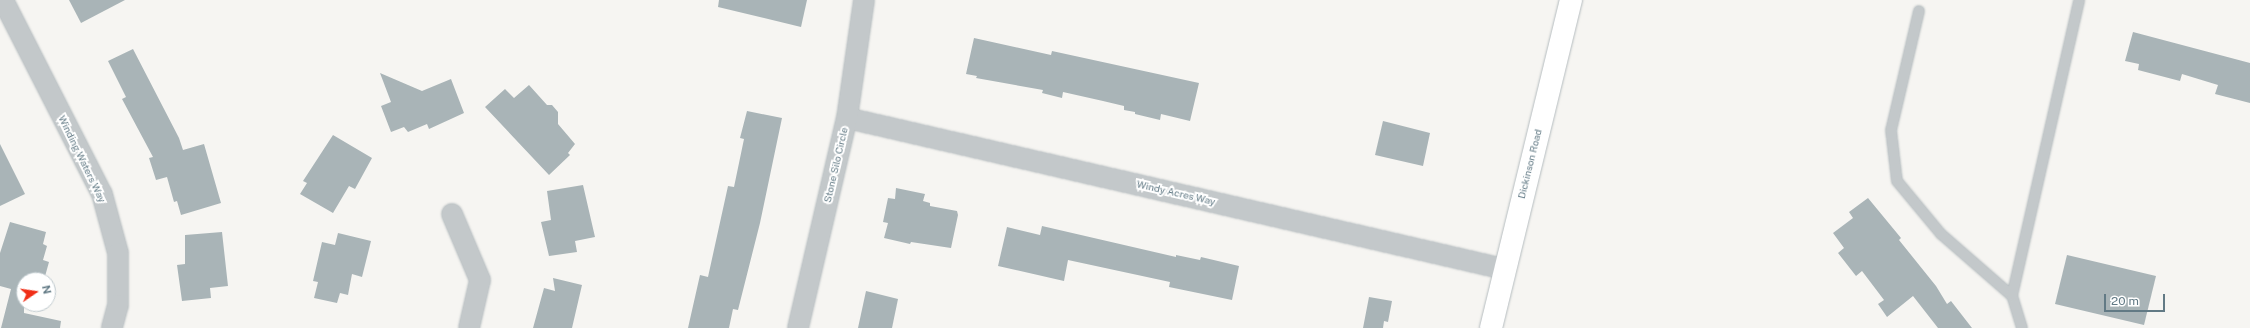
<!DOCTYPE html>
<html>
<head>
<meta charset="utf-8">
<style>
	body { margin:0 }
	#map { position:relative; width:2250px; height:328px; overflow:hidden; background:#f6f5f2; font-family:"Public Sans",sans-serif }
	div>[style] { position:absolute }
	.building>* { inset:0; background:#a9b4b7 }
	.roads { filter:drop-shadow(0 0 1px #b5bcbf) drop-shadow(0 0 1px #b5bcbf) }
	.lane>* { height:10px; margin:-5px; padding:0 5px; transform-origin:5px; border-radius:5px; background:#c3c8ca }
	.street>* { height:20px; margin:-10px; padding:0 10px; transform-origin:10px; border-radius:10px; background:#c3c8ca }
	.secondary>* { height:22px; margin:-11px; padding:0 11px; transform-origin:11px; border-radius:11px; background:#fff }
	span { translate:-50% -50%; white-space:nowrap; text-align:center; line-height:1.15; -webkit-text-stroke:4px #fff; paint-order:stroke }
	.street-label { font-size:10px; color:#627a85 }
	.north { position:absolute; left:16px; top:272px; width:40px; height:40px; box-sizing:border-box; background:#fff; border:1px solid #c0cace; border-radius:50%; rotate:77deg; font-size:11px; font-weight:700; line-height:16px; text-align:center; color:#627a85 }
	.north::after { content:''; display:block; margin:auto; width:14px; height:18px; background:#f02e17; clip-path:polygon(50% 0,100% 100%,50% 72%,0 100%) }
	.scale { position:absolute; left:2104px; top:294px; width:61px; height:18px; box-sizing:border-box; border:2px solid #627a85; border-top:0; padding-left:5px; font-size:12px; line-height:14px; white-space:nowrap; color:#627a85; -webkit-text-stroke:3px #fff; paint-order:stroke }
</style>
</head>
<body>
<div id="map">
	<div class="building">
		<div style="clip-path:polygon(69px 0,125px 0,81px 23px)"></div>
		<div style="clip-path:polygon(719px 0,807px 0,801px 27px,718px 7px)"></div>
		<div style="clip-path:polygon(2133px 32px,2250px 63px,2250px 103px,2215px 94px,2218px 85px,2182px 74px,2180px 81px,2138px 70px,2139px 64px,2125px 61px)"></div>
		<div style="clip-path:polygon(974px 38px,1051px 55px,1052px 51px,1199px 83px,1190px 121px,1161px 114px,1160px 120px,1135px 114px,1135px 112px,1124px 110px,1124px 106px,1103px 101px,1063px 92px,1062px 98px,1042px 93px,1043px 90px,976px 78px,977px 76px,966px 74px)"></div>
		<div style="clip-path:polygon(133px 49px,179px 138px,183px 150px,204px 144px,221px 203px,181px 215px,177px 201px,174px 202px,167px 177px,156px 180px,149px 158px,153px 157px,122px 99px,126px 97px,108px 61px)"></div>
		<div style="clip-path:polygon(380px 73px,422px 91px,451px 79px,464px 113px,429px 129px,427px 124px,408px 132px,404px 127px,391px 132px,381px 106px,391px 102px)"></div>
		<div style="clip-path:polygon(529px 85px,547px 105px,552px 105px,558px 112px,558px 124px,575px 144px,568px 153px,570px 155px,549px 175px,485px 107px,505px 89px,514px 98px)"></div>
		<div style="clip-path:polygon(747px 111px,782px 118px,760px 223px,738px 310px,733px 309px,729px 328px,688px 328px,700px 275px,708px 277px,728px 186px,734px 187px,744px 139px,740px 138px)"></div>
		<div style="clip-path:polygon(1383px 121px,1430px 133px,1423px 166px,1375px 155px)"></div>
		<div style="clip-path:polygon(333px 135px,372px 158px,355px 189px,349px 186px,333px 213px,300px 194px,307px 183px,303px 181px)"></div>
		<div style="clip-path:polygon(0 144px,25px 194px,0 206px)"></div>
		<div style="clip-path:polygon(583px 185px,595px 237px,575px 241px,577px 252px,549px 256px,541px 222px,551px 220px,547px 191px)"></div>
		<div style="clip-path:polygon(896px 188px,925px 194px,923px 201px,930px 203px,930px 206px,957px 211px,958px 215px,951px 248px,911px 242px,910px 244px,884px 238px,888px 223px,883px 222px,888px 198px,895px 199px)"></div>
		<div style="clip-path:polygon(1868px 198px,1901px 238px,1899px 240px,1936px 286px,1947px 304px,1951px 301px,1972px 328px,1938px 328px,1913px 296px,1887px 317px,1878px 304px,1884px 300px,1862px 271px,1856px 276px,1838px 253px,1844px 248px,1833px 233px,1853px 218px,1849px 212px)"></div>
		<div style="clip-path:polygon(10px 222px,46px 232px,43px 244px,47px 246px,43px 260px,49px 262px,44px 280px,24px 280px,24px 313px,61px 321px,60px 328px,1px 328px,11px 289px,0 286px,0 253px)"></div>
		<div style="clip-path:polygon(1042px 226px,1176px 257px,1176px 255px,1200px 260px,1201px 257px,1239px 266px,1232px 300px,1169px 287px,1170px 282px,1068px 260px,1064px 281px,998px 266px,1007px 227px,1040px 235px)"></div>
		<div style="clip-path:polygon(222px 232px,228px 286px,210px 288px,211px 298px,182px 301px,177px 265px,185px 264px,185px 235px)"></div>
		<div style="clip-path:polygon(338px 233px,371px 241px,362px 277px,352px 274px,348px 295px,340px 293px,337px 303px,314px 298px,318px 282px,313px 281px,322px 242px,335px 245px)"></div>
		<div style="clip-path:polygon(2067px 255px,2156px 276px,2144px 325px,2055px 304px)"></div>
		<div style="clip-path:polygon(553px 278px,582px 285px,572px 328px,533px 328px,544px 288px,555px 291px)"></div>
		<div style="clip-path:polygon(866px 291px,898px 299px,892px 328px,858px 328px)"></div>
		<div style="clip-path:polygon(1369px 297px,1392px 301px,1388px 322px,1384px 321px,1383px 328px,1363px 328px)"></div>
	</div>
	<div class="roads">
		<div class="lane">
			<div style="left:1919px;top:11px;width:122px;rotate:103.2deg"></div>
			<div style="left:1891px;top:130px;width:51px;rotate:83.3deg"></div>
			<div style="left:1897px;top:181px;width:69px;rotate:50.3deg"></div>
			<div style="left:1941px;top:234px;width:94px;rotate:41.1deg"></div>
			<div style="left:2022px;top:328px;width:34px;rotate:-107deg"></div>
			<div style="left:2012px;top:296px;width:303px;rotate:-77.2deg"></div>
		</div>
		<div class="street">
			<div style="left:3px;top:0;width:218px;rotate:63deg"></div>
			<div style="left:102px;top:194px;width:61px;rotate:74.8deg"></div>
			<div style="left:118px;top:253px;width:52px;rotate:90deg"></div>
			<div style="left:118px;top:305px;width:24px;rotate:105deg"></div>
			<div style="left:847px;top:118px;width:674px;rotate:12.94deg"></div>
			<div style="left:452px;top:214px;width:72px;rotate:67deg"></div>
			<div style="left:480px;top:280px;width:49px;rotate:102.9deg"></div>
			<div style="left:798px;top:328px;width:216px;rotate:-76.9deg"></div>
			<div style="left:847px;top:118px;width:119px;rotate:-81.8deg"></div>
		</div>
		<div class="secondary">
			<div style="left:1491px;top:328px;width:338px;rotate:-76.3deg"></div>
		</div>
	</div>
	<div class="street-label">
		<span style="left:82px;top:159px;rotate:64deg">Winding Waters Way</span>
		<span style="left:1530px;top:164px;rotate:-76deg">Dickinson Road</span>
		<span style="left:836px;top:165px;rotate:-77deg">Stone Silo Circle</span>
		<span style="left:1176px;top:193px;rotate:13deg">Windy Acres Way</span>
	</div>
	<div class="north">N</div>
	<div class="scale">20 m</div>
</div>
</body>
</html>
